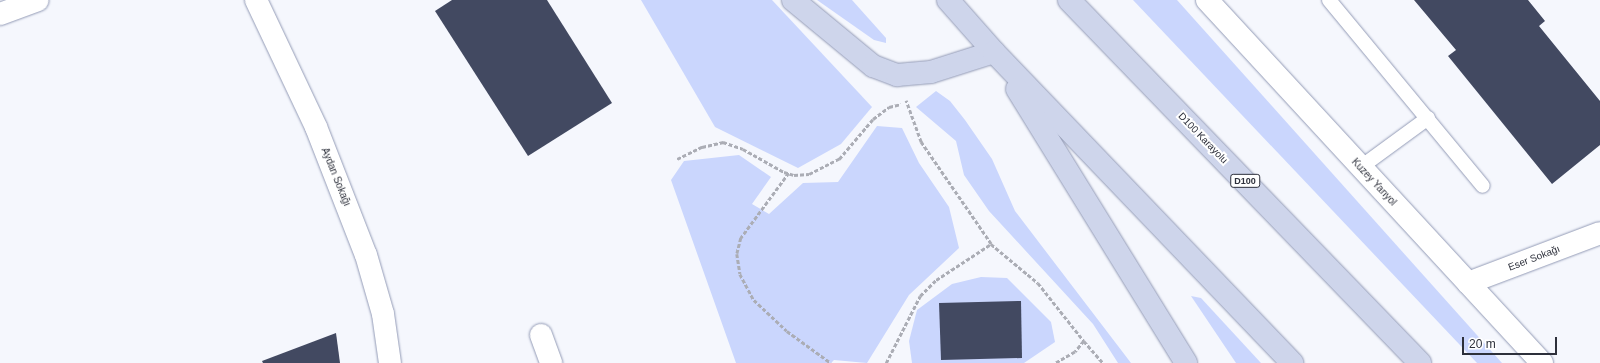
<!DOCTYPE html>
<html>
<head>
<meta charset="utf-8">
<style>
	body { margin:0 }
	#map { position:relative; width:1600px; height:363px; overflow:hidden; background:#f5f7fd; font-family:Arial,sans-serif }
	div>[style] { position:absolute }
	.green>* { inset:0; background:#cad6fd }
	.building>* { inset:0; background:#424961 }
	.path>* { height:2.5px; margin-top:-1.25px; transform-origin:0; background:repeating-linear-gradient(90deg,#abadb5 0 4px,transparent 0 6px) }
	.roads { filter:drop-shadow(0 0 1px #939bb6) drop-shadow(0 0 1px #939bb6) }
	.lane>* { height:14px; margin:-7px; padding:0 7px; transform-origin:7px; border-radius:7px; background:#fff }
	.street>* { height:22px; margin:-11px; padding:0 11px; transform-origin:11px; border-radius:11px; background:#fff }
	.secondary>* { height:22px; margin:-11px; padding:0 11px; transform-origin:11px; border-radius:11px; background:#fff }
	.highway>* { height:22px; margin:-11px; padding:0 11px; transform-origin:11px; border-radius:11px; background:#ced5eb }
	span { translate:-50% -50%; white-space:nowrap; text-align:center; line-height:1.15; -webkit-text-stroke:4px #fff; paint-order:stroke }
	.shield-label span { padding:1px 3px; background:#fff; border:1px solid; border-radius:3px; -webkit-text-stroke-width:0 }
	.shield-label { font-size:9px; color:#2d303b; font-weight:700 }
	.street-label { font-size:10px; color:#2d303b }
	.scale { position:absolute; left:1462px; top:337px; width:95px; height:18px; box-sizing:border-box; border:2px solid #2d303b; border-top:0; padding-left:5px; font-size:12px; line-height:14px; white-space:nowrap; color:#2d303b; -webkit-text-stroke:3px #fff; paint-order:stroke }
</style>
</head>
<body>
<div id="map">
	<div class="green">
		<div style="clip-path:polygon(641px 0,772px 0,872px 107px,841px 144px,798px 168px,715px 127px)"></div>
		<div style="clip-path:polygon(817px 0,852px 0,886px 38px,886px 43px,874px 40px)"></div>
		<div style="clip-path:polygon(1133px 0,1177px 0,1502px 363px,1477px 363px)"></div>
		<div style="clip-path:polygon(936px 91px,950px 101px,965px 120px,992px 159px,1015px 211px,1131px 363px,1118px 363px,1093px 324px,989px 211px,964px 175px,956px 141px,916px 107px)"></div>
		<div style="clip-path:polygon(877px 126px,902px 128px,919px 163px,949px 207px,959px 248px,909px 295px,867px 363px,834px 360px,831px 363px,736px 363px,671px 180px,684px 161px,739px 155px,771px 177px,752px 204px,769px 214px,803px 183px,838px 182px)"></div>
		<div style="clip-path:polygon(981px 277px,1007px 278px,1051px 322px,1055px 342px,1024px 363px,912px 363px,909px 341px,917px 310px,952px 284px)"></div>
		<div style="clip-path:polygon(1191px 296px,1201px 298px,1261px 363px,1236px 363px)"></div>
	</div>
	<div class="building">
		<div style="clip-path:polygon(452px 0,547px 0,612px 103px,528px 156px,435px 11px)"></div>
		<div style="clip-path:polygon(1414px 0,1528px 0,1545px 21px,1539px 26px,1600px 101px,1600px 145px,1552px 184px,1448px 56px,1456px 50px)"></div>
		<div style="clip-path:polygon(1021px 301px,1022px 358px,941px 360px,939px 303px)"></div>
		<div style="clip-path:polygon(336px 333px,340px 363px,263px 363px,262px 361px)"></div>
	</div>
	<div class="path">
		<div style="left:677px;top:159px;width:28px;rotate:-26deg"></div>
		<div style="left:702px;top:147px;width:22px;rotate:-13deg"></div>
		<div style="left:723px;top:142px;width:21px;rotate:19deg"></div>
		<div style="left:743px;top:149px;width:47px;rotate:29.3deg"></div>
		<div style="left:784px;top:172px;width:10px;rotate:17deg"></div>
		<div style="left:794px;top:175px;width:15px;rotate:-4deg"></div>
		<div style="left:809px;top:174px;width:34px;rotate:-27deg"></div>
		<div style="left:839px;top:159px;width:52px;rotate:-49.6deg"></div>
		<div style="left:873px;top:119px;width:20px;rotate:-37deg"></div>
		<div style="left:889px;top:107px;width:12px;rotate:-14deg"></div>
		<div style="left:789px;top:173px;width:81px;rotate:126.4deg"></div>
		<div style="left:741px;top:238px;width:16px;rotate:104deg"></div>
		<div style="left:737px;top:254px;width:20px;rotate:81deg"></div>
		<div style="left:740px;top:274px;width:30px;rotate:62deg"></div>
		<div style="left:754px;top:300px;width:45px;rotate:43.2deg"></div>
		<div style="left:787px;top:331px;width:54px;rotate:36deg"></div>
		<div style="left:991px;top:244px;width:61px;rotate:39.7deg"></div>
		<div style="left:1038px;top:283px;width:74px;rotate:51.6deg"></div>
		<div style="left:1084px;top:341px;width:14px;rotate:129deg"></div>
		<div style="left:1075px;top:352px;width:22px;rotate:150deg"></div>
		<div style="left:1084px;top:341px;width:29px;rotate:49deg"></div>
		<div style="left:886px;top:363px;width:75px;rotate:-63.1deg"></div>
		<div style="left:920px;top:296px;width:23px;rotate:-45deg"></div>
		<div style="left:936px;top:280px;width:66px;rotate:-33.2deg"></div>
		<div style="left:991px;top:244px;width:124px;rotate:-124.5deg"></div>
		<div style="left:921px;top:142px;width:44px;rotate:-110.1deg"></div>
	</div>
	<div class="roads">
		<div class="lane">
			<div style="left:1329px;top:0;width:241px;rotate:50.4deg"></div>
			<div style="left:1361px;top:167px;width:83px;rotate:-36.2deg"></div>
		</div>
		<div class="street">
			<div style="left:256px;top:0;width:140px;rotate:64.7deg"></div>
			<div style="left:316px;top:127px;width:137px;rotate:68.7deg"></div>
			<div style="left:366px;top:255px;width:61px;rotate:73.9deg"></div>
			<div style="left:383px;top:314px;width:49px;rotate:81.9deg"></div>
			<div style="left:1468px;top:283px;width:141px;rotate:-20.7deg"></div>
			<div style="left:541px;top:335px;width:30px;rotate:70deg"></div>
		</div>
		<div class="secondary">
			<div style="left:1207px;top:0;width:494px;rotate:47.3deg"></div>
			<div style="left:0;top:14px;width:40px;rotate:-20.2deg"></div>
		</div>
		<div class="highway">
			<div style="left:793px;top:0;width:104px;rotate:39.5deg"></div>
			<div style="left:873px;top:66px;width:26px;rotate:21deg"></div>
			<div style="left:897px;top:75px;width:34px;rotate:-5deg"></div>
			<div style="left:931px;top:72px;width:66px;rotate:-17.6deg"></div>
			<div style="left:948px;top:0;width:69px;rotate:48.5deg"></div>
			<div style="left:994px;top:52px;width:431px;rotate:46.2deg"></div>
			<div style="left:1069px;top:0;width:505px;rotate:45.96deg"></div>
			<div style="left:1017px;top:89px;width:322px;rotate:58.3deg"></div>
		</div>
	</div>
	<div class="shield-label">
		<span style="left:1245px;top:181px">D100</span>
	</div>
	<div class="street-label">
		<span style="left:1203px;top:138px;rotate:46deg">D100 Karayolu</span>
		<span style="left:336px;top:177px;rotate:68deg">Aydan Sokağı</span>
		<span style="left:1374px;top:182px;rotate:47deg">Kuzey Yanyol</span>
		<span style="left:1534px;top:258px;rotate:-21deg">Eser Sokağı</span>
	</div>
	<div class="scale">20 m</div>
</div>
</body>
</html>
